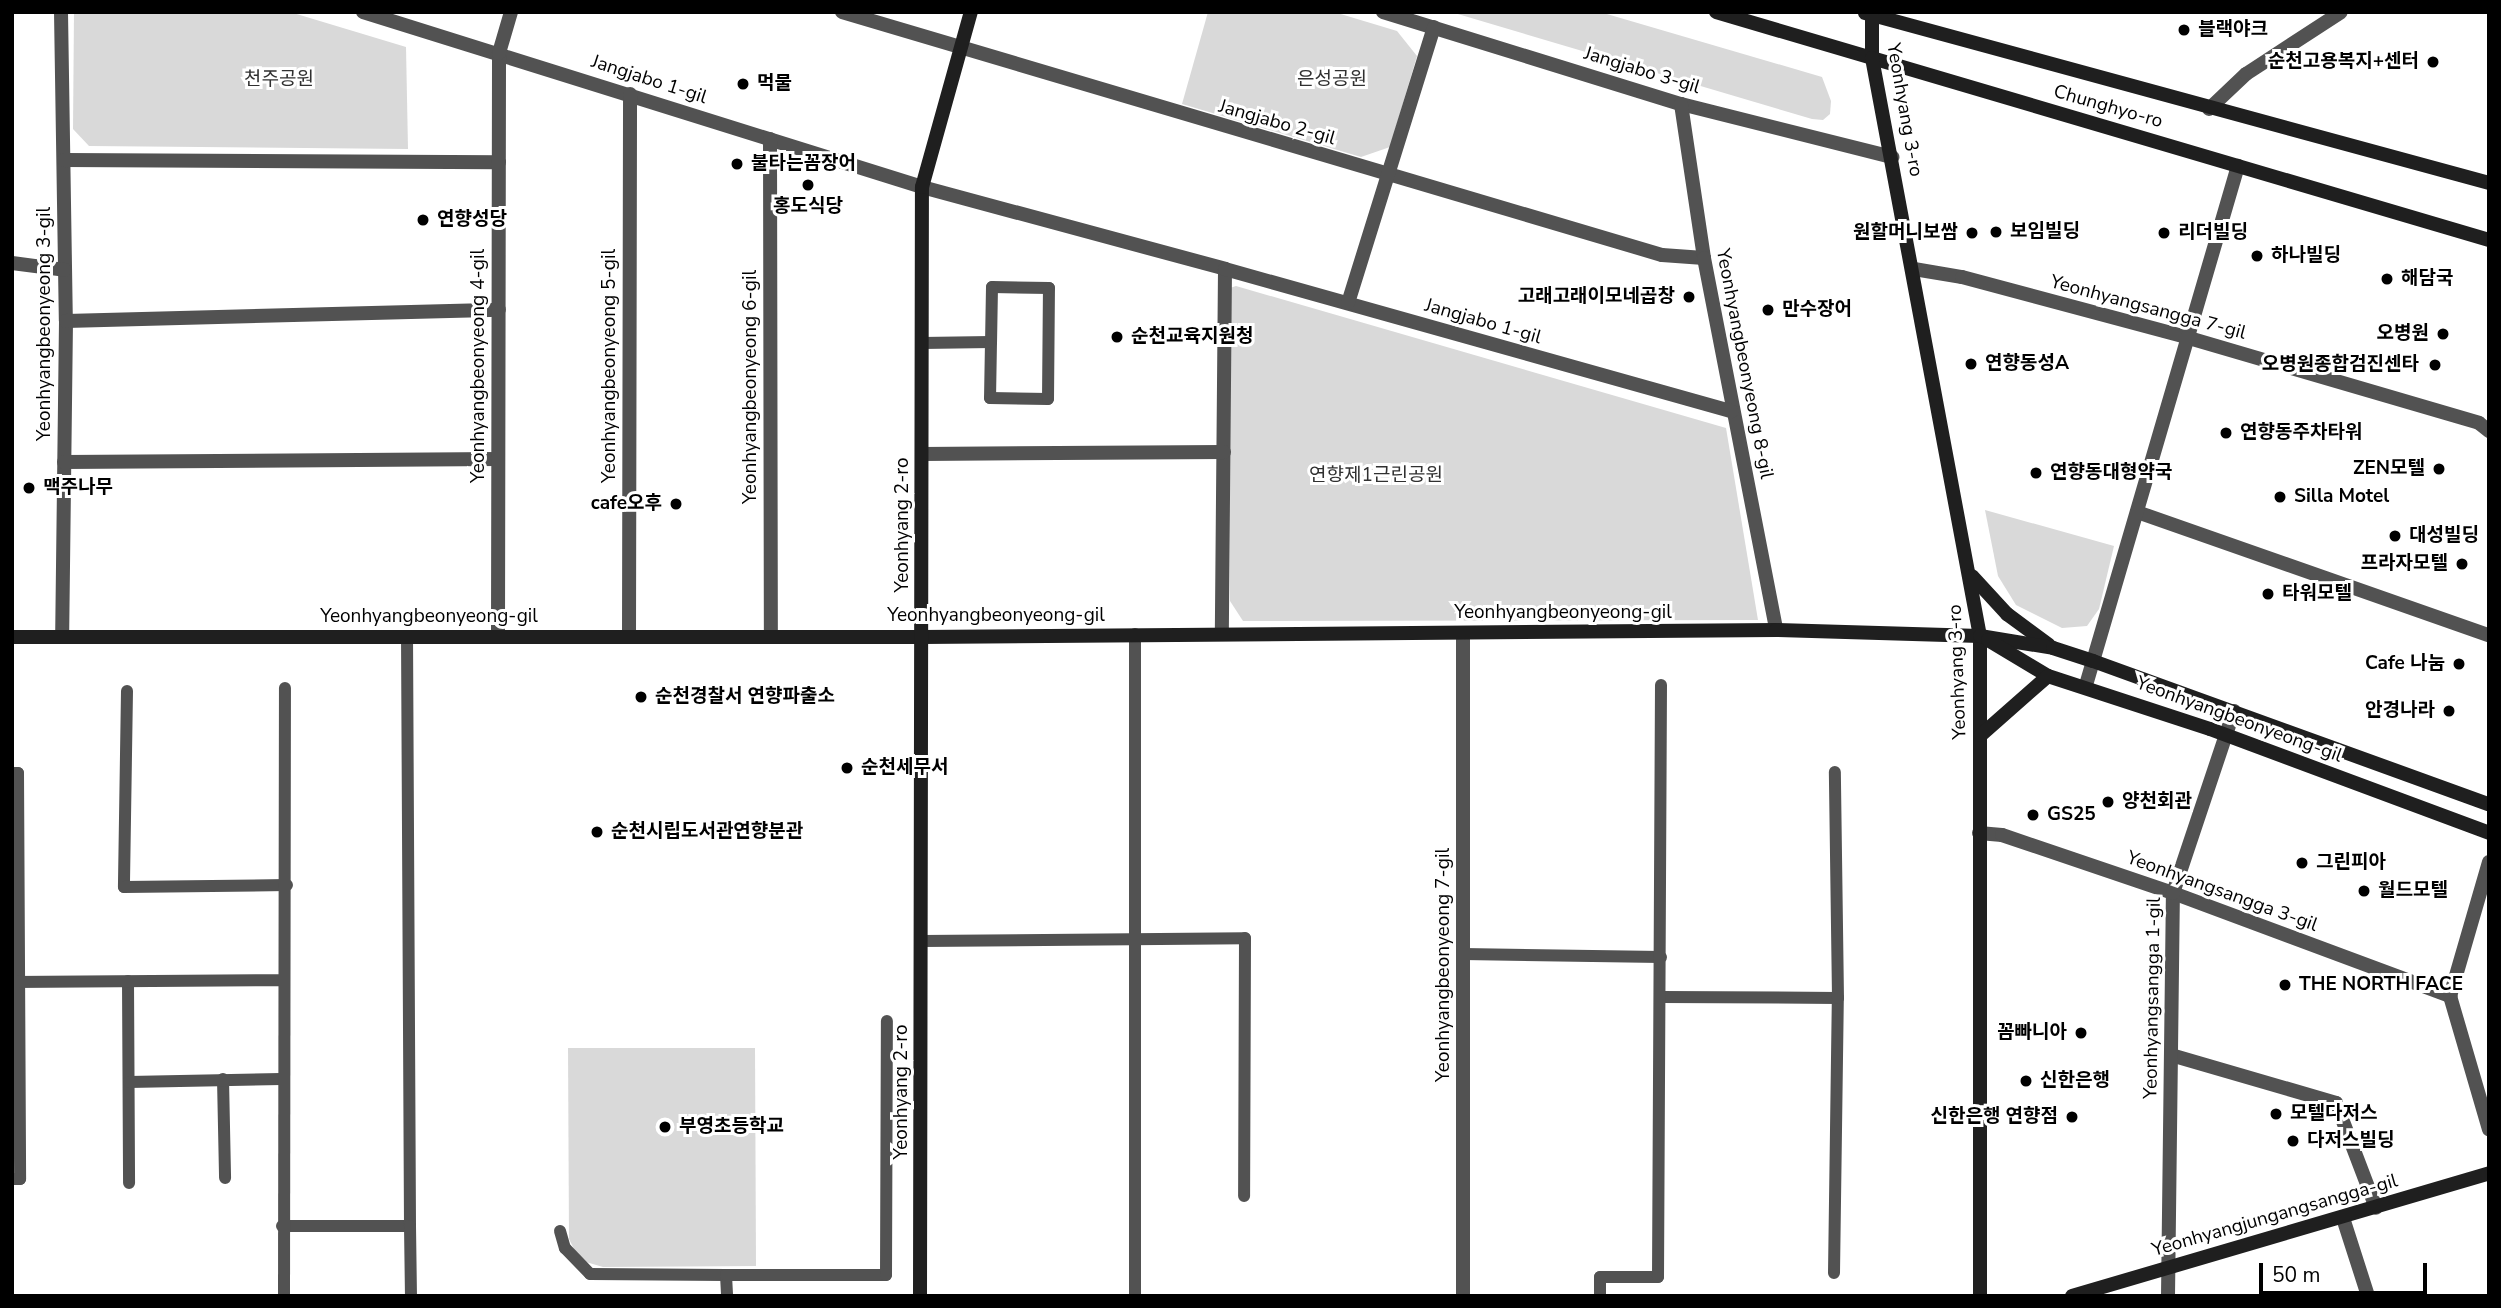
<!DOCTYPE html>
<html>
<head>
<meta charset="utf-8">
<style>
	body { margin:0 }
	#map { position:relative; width:2501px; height:1308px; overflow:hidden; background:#fff; font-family:"Nunito Sans","Noto Sans KR",sans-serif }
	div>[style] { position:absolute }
	.green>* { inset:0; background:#d9d9d9 }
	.lane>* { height:12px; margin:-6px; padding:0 6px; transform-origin:6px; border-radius:6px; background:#525252 }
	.street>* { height:14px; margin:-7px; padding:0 7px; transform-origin:7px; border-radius:7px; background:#525252 }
	.secondary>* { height:14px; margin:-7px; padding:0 7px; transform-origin:7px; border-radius:7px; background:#1f1f1f }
	.dots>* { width:19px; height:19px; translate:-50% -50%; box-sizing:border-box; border:4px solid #fff; border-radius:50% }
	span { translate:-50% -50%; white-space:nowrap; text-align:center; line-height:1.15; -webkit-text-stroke:6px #fff; paint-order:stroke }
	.poi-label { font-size:19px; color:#000; font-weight:700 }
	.left { translate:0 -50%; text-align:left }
	.right { translate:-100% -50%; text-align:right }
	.street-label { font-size:19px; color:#000 }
	.park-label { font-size:19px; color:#303030 }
	.frame { position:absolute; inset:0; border:14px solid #000; pointer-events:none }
	.scale { position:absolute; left:2259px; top:1263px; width:168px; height:32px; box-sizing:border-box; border:4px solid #000; border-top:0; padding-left:9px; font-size:21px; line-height:24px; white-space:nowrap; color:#000; -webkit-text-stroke:5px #fff; paint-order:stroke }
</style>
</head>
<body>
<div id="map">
	<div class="green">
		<div style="clip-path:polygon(74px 12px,290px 12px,406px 47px,408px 149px,89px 146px,73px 129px)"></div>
		<div style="clip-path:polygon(1208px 12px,1334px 12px,1397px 31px,1417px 56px,1390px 147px,1361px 157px,1182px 104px)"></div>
		<div style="clip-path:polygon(1451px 12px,1600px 12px,1822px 77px,1831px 101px,1830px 114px,1823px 120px,1812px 119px)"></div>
		<div style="clip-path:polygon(1236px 286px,1726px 428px,1758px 620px,1243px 621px,1230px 601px,1230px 288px)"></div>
		<div style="clip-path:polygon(1985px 510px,2114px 546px,2099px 609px,2087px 626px,2062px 628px,2016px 605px,1998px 576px)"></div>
		<div style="clip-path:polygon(568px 1048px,755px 1048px,756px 1266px,603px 1267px,586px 1262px,575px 1251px,569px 1239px)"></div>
	</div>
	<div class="lane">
		<div style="left:922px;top:343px;width:69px;rotate:-0.8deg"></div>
		<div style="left:991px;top:342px;width:56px;rotate:91deg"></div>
		<div style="left:990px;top:398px;width:58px;rotate:1deg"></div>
		<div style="left:1048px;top:399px;width:111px;rotate:-89.5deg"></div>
		<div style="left:1049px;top:288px;width:57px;rotate:-179deg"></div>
		<div style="left:992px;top:287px;width:55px;rotate:91deg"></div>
		<div style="left:127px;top:691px;width:196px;rotate:90.9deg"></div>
		<div style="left:124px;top:887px;width:163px;rotate:-0.7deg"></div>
		<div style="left:12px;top:773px;width:6px"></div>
		<div style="left:18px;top:773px;width:406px;rotate:89.7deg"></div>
		<div style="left:20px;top:1179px;width:8px;rotate:180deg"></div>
		<div style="left:922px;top:941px;width:323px;rotate:-0.5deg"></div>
		<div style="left:1245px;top:938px;width:258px;rotate:90.2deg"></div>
		<div style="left:1463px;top:954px;width:198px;rotate:0.9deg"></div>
		<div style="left:128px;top:981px;width:202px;rotate:89.7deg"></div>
		<div style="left:13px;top:982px;width:268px;rotate:-0.4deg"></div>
		<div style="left:1661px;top:997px;width:177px;rotate:0.3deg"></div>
		<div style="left:223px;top:1079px;width:99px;rotate:88.8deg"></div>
		<div style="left:129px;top:1082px;width:152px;rotate:-1.1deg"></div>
		<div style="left:282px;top:1226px;width:128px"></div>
		<div style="left:410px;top:1226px;width:590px;rotate:-90.29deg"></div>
		<div style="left:410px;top:1226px;width:70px;rotate:89.2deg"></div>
		<div style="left:560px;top:1231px;width:18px;rotate:74deg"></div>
		<div style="left:565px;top:1248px;width:36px;rotate:46deg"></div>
		<div style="left:590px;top:1274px;width:136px;rotate:0.4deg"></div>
		<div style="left:726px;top:1275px;width:21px;rotate:87deg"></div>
		<div style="left:1834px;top:1273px;width:275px;rotate:-89.2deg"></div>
		<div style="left:1838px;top:998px;width:226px;rotate:-90.8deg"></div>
		<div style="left:726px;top:1275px;width:160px"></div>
		<div style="left:886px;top:1275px;width:254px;rotate:-89.8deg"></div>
		<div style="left:284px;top:1296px;width:608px;rotate:-89.91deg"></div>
		<div style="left:1135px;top:1296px;width:662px;rotate:-90deg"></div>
		<div style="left:1600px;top:1296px;width:19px;rotate:-90deg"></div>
		<div style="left:1600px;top:1277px;width:58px"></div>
		<div style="left:1658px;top:1277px;width:592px;rotate:-89.71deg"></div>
	</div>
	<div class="street">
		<div style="left:61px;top:12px;width:309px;rotate:89.1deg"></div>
		<div style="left:66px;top:321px;width:315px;rotate:90.7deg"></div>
		<div style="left:363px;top:12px;width:586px;rotate:17.38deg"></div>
		<div style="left:922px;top:187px;width:314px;rotate:15.1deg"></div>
		<div style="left:1225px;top:269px;width:362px;rotate:90.5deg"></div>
		<div style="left:842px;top:12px;width:855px;rotate:16.51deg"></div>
		<div style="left:1662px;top:255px;width:42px;rotate:4.1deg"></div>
		<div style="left:1383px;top:12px;width:312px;rotate:17.2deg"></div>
		<div style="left:1681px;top:104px;width:218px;rotate:14.1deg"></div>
		<div style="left:1681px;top:104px;width:156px;rotate:81.5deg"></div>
		<div style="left:1704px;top:258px;width:379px;rotate:79deg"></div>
		<div style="left:2209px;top:109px;width:51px;rotate:-43.4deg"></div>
		<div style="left:2246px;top:74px;width:113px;rotate:-33.1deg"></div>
		<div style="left:770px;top:139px;width:497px;rotate:89.9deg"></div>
		<div style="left:64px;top:160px;width:435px;rotate:0.3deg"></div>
		<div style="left:12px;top:263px;width:53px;rotate:7.5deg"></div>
		<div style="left:1225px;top:269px;width:526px;rotate:15.68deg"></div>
		<div style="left:1914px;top:269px;width:49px;rotate:9.5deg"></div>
		<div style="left:1962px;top:277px;width:235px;rotate:15deg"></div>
		<div style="left:2189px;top:338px;width:302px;rotate:16.3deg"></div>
		<div style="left:2479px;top:423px;width:13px;rotate:39deg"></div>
		<div style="left:1348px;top:303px;width:289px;rotate:-72.7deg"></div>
		<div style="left:66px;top:321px;width:433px;rotate:-1.5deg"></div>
		<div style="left:922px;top:454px;width:302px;rotate:-0.4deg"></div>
		<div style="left:64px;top:462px;width:434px;rotate:-0.4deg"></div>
		<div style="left:2137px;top:512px;width:373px;rotate:19.3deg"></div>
		<div style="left:498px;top:637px;width:584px;rotate:-89.9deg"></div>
		<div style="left:499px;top:53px;width:43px;rotate:-73.7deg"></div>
		<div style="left:629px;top:637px;width:543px;rotate:-89.89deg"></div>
		<div style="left:2086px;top:685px;width:541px;rotate:-73.68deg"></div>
		<div style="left:1979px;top:833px;width:23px;rotate:5deg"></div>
		<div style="left:2002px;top:835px;width:181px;rotate:18.7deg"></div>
		<div style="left:2173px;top:893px;width:296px;rotate:20.4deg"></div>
		<div style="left:2489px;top:862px;width:140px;rotate:106.2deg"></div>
		<div style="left:2450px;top:996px;width:139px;rotate:73.7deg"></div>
		<div style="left:2171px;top:1055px;width:172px;rotate:16.2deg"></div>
		<div style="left:2336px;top:1103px;width:112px;rotate:69.1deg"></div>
		<div style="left:2343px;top:1218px;width:82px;rotate:72.2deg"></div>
		<div style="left:1463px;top:1296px;width:662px;rotate:-90deg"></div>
		<div style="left:2168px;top:1296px;width:403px;rotate:-89.3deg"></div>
		<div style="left:2173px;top:893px;width:192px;rotate:-71.5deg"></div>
	</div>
	<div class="secondary">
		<div style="left:1716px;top:12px;width:806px;rotate:16.43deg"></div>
		<div style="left:1865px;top:13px;width:647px;rotate:15.24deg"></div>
		<div style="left:1872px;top:15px;width:43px;rotate:90deg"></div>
		<div style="left:1872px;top:58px;width:588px;rotate:79.42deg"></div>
		<div style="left:1980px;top:636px;width:660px;rotate:90deg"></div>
		<div style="left:1972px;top:576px;width:52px;rotate:47.4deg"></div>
		<div style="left:2007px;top:614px;width:52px;rotate:36.4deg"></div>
		<div style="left:12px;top:637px;width:910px"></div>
		<div style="left:922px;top:637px;width:854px;rotate:-0.47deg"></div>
		<div style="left:1776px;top:630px;width:204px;rotate:1.7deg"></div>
		<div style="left:1980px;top:636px;width:74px;rotate:9.3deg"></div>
		<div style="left:2053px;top:648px;width:42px;rotate:18deg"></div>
		<div style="left:2093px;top:661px;width:421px;rotate:19.9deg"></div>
		<div style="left:1988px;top:640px;width:70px;rotate:31deg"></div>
		<div style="left:2048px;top:676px;width:170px;rotate:18.1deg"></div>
		<div style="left:2210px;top:729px;width:298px;rotate:20.4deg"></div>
		<div style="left:1981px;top:735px;width:89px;rotate:-41.4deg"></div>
		<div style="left:920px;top:1296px;width:1109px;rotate:-89.9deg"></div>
		<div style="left:922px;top:187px;width:182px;rotate:-74.4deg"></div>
		<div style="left:2072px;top:1296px;width:435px;rotate:-16.4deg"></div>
	</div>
	<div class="dots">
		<div style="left:2184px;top:30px;background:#000"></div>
		<div style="left:2433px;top:62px;background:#000"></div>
		<div style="left:743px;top:84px;background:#000"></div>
		<div style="left:737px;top:164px;background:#000"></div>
		<div style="left:808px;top:185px;background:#000"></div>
		<div style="left:423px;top:220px;background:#000"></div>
		<div style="left:1996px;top:232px;background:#000"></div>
		<div style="left:1972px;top:233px;background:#000"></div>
		<div style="left:2164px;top:233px;background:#000"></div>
		<div style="left:2257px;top:256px;background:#000"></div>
		<div style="left:2387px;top:279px;background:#000"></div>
		<div style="left:1689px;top:297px;background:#000"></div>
		<div style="left:1768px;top:310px;background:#000"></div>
		<div style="left:2443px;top:334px;background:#000"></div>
		<div style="left:1117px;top:337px;background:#000"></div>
		<div style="left:1971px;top:364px;background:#000"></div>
		<div style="left:2435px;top:365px;background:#000"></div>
		<div style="left:2226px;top:433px;background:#000"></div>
		<div style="left:2439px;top:469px;background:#000"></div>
		<div style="left:2036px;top:473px;background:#000"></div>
		<div style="left:29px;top:488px;background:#000"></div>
		<div style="left:2280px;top:497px;background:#000"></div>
		<div style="left:676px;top:504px;background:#000"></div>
		<div style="left:2395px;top:536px;background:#000"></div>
		<div style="left:2462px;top:564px;background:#000"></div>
		<div style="left:2268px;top:594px;background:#000"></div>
		<div style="left:2459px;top:664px;background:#000"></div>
		<div style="left:641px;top:697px;background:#000"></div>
		<div style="left:2449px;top:711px;background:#000"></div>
		<div style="left:847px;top:768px;background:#000"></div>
		<div style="left:2108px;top:802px;background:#000"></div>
		<div style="left:2033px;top:815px;background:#000"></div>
		<div style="left:597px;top:832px;background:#000"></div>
		<div style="left:2302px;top:863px;background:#000"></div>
		<div style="left:2364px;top:891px;background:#000"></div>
		<div style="left:2285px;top:985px;background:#000"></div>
		<div style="left:2081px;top:1033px;background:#000"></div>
		<div style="left:2026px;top:1081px;background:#000"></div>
		<div style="left:2276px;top:1114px;background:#000"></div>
		<div style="left:2072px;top:1117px;background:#000"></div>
		<div style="left:665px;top:1127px;background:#000"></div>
		<div style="left:2293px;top:1141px;background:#000"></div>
	</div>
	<div class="poi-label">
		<span class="left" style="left:2198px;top:30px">블랙야크</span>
		<span class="right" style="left:2419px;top:62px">순천고용복지+센터</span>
		<span class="left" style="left:757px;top:84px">먹물</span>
		<span class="left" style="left:751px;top:164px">불타는꼼장어</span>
		<span style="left:808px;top:207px">홍도식당</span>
		<span class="left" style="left:437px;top:220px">연향성당</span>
		<span class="left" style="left:2010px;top:232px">보임빌딩</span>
		<span class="right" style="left:1958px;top:233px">원할머니보쌈</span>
		<span class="left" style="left:2178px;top:233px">리더빌딩</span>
		<span class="left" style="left:2271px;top:256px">하나빌딩</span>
		<span class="left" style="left:2401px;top:279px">해담국</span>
		<span class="right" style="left:1675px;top:297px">고래고래이모네곱창</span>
		<span class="left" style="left:1782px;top:310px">만수장어</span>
		<span class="right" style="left:2429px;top:334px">오병원</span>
		<span class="left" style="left:1131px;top:337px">순천교육지원청</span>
		<span class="left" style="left:1985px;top:364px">연향동성A</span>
		<span class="right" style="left:2419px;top:365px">오병원종합검진센타</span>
		<span class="left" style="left:2240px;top:433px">연향동주차타워</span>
		<span class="right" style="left:2425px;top:469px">ZEN모텔</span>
		<span class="left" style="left:2050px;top:473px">연향동대형약국</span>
		<span class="left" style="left:43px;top:488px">맥주나무</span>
		<span class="left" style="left:2294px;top:497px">Silla Motel</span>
		<span class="right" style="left:662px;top:504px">cafe오후</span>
		<span class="left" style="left:2409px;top:536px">대성빌딩</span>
		<span class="right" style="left:2448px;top:564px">프라자모텔</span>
		<span class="left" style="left:2282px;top:594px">타워모텔</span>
		<span class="right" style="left:2445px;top:664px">Cafe 나눔</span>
		<span class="left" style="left:655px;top:697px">순천경찰서 연향파출소</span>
		<span class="right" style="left:2435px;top:711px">안경나라</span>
		<span class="left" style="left:861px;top:768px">순천세무서</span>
		<span class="left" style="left:2122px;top:802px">양천회관</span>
		<span class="left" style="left:2047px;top:815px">GS25</span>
		<span class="left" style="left:611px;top:832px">순천시립도서관연향분관</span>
		<span class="left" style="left:2316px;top:863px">그린피아</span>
		<span class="left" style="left:2378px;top:891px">월드모텔</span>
		<span class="left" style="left:2299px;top:985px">THE NORTH FACE</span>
		<span class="right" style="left:2067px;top:1033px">꼼빠니아</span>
		<span class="left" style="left:2040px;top:1081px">신한은행</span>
		<span class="left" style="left:2290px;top:1114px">모텔다저스</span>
		<span class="right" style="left:2058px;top:1117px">신한은행 연향점</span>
		<span class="left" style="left:679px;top:1127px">부영초등학교</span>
		<span class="left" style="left:2307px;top:1141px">다저스빌딩</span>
	</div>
	<div class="street-label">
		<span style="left:1642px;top:71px;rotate:17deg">Jangjabo 3-gil</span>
		<span style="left:649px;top:80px;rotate:18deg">Jangjabo 1-gil</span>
		<span style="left:2108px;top:107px;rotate:16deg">Chunghyo-ro</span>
		<span style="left:1904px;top:110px;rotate:80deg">Yeonhyang 3-ro</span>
		<span style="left:1277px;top:123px;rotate:16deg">Jangjabo 2-gil</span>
		<span style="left:2148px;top:308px;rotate:15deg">Yeonhyangsangga 7-gil</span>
		<span style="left:1483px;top:322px;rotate:16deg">Jangjabo 1-gil</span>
		<span style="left:45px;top:324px;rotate:-90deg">Yeonhyangbeonyeong 3-gil</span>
		<span style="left:1744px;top:364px;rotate:79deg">Yeonhyangbeonyeong 8-gil</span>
		<span style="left:479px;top:366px;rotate:-90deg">Yeonhyangbeonyeong 4-gil</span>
		<span style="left:610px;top:366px;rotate:-90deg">Yeonhyangbeonyeong 5-gil</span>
		<span style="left:751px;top:387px;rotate:-90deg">Yeonhyangbeonyeong 6-gil</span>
		<span style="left:903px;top:525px;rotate:-90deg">Yeonhyang 2-ro</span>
		<span style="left:1563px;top:613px">Yeonhyangbeonyeong-gil</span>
		<span style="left:996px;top:616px">Yeonhyangbeonyeong-gil</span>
		<span style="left:429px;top:617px">Yeonhyangbeonyeong-gil</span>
		<span style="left:1958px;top:672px;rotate:-92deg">Yeonhyang 3-ro</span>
		<span style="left:2239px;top:720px;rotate:20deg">Yeonhyangbeonyeong-gil</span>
		<span style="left:2222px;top:892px;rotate:20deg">Yeonhyangsangga 3-gil</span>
		<span style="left:1444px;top:965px;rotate:-90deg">Yeonhyangbeonyeong 7-gil</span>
		<span style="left:2153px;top:998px;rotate:-89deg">Yeonhyangsangga 1-gil</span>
		<span style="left:902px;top:1092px;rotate:-90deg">Yeonhyang 2-ro</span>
		<span style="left:2275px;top:1216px;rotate:-16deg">Yeonhyangjungangsangga-gil</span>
	</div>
	<div class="park-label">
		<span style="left:279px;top:80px">천주공원</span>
		<span style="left:1332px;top:80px">은성공원</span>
		<span style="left:1376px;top:476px">연향제1근린공원</span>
	</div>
	<div class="frame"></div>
	<div class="scale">50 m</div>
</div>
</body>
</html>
